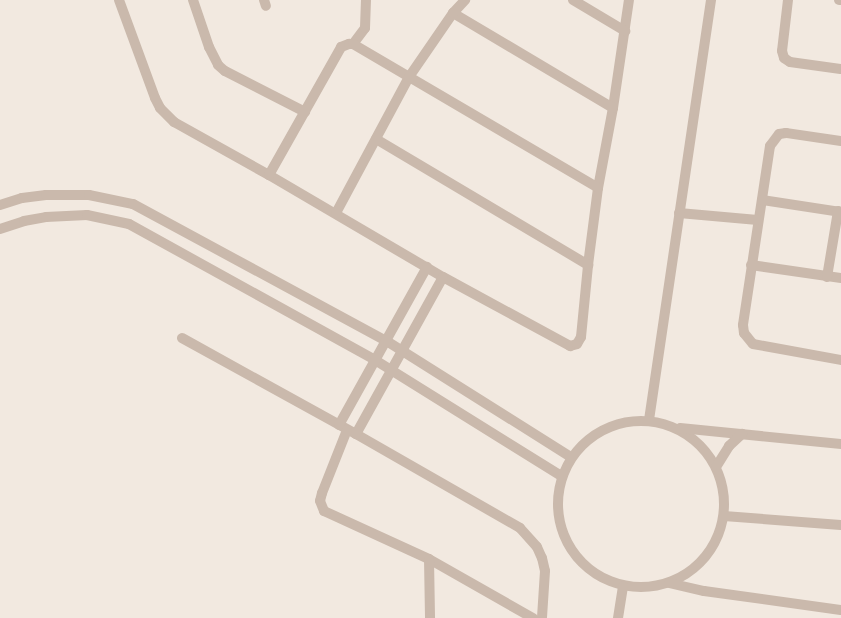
<!DOCTYPE html>
<html>
<head>
<meta charset="utf-8">
<style>
	body { margin:0 }
	#map { position:relative; width:841px; height:618px; overflow:hidden; background:#f2e9e0; font-family:Inter,sans-serif }
	div>[style] { position:absolute }
	.minor>* { height:10px; margin:-5px; padding:0 5px; transform-origin:5px; border-radius:5px; background:#cab9ac }
	.minor>.ring { margin:-5px; padding:0; box-sizing:content-box; background:none; border:10px solid #cab9ac; border-radius:50% }
	span { translate:-50% -50%; white-space:nowrap; text-align:center; line-height:1.15; -webkit-text-stroke:3px #faf3ed; paint-order:stroke }
</style>
</head>
<body>
<div id="map">
	<div class="minor">
		<div style="left:119px;top:0;width:104px;rotate:69.8deg"></div>
		<div style="left:155px;top:98px;width:11px;rotate:63deg"></div>
		<div style="left:160px;top:108px;width:20px;rotate:45deg"></div>
		<div style="left:174px;top:122px;width:109px;rotate:29.2deg"></div>
		<div style="left:269px;top:175px;width:202px;rotate:30.4deg"></div>
		<div style="left:443px;top:277px;width:145px;rotate:28.5deg"></div>
		<div style="left:570px;top:346px;width:7px;rotate:-16deg"></div>
		<div style="left:577px;top:344px;width:8px;rotate:-60deg"></div>
		<div style="left:581px;top:337px;width:72px;rotate:-84.4deg"></div>
		<div style="left:588px;top:265px;width:78px;rotate:-82.6deg"></div>
		<div style="left:598px;top:188px;width:81px;rotate:-79.4deg"></div>
		<div style="left:613px;top:108px;width:109px;rotate:-81.6deg"></div>
		<div style="left:193px;top:0;width:50px;rotate:71.2deg"></div>
		<div style="left:209px;top:47px;width:20px;rotate:63deg"></div>
		<div style="left:218px;top:65px;width:9px;rotate:41deg"></div>
		<div style="left:225px;top:71px;width:90px;rotate:27.1deg"></div>
		<div style="left:264px;top:0;width:6px;rotate:72deg"></div>
		<div style="left:573px;top:0;width:61px;rotate:30.8deg"></div>
		<div style="left:788px;top:0;width:51px;rotate:96.7deg"></div>
		<div style="left:782px;top:51px;width:7px;rotate:74deg"></div>
		<div style="left:784px;top:58px;width:7px;rotate:34deg"></div>
		<div style="left:790px;top:62px;width:51px;rotate:7.8deg"></div>
		<div style="left:839px;top:0;width:2px"></div>
		<div style="left:453px;top:13px;width:186px;rotate:30.7deg"></div>
		<div style="left:353px;top:44px;width:20px;rotate:-53deg"></div>
		<div style="left:365px;top:28px;width:28px;rotate:-88deg"></div>
		<div style="left:376px;top:139px;width:247px;rotate:30.7deg"></div>
		<div style="left:841px;top:141px;width:56px;rotate:-171.7deg"></div>
		<div style="left:786px;top:133px;width:7px;rotate:172deg"></div>
		<div style="left:779px;top:134px;width:15px;rotate:127deg"></div>
		<div style="left:770px;top:146px;width:181px;rotate:98.6deg"></div>
		<div style="left:743px;top:325px;width:8px;rotate:83deg"></div>
		<div style="left:744px;top:333px;width:14px;rotate:51deg"></div>
		<div style="left:753px;top:344px;width:89px;rotate:10.3deg"></div>
		<div style="left:269px;top:175px;width:147px;rotate:-60.6deg"></div>
		<div style="left:341px;top:47px;width:9px;rotate:-21deg"></div>
		<div style="left:349px;top:44px;width:4px"></div>
		<div style="left:353px;top:44px;width:284px;rotate:30.4deg"></div>
		<div style="left:762px;top:200px;width:80px;rotate:8.6deg"></div>
		<div style="left:0;top:205px;width:23px;rotate:-18deg"></div>
		<div style="left:22px;top:198px;width:24px;rotate:-7deg"></div>
		<div style="left:46px;top:195px;width:43px"></div>
		<div style="left:89px;top:195px;width:45px;rotate:11.6deg"></div>
		<div style="left:133px;top:204px;width:286px;rotate:28.4deg"></div>
		<div style="left:385px;top:340px;width:220px;rotate:32.2deg"></div>
		<div style="left:336px;top:213px;width:154px;rotate:-61.8deg"></div>
		<div style="left:409px;top:77px;width:78px;rotate:-55.5deg"></div>
		<div style="left:453px;top:13px;width:18px;rotate:-47deg"></div>
		<div style="left:679px;top:213px;width:79px;rotate:5.1deg"></div>
		<div style="left:0;top:229px;width:25px;rotate:-18deg"></div>
		<div style="left:24px;top:221px;width:22px;rotate:-10deg"></div>
		<div style="left:46px;top:217px;width:41px;rotate:-2.8deg"></div>
		<div style="left:87px;top:215px;width:43px;rotate:12.1deg"></div>
		<div style="left:129px;top:224px;width:281px;rotate:28.9deg"></div>
		<div style="left:375px;top:360px;width:219px;rotate:31.9deg"></div>
		<div style="left:751px;top:265px;width:91px;rotate:8.2deg"></div>
		<div style="left:827px;top:277px;width:67px;rotate:-80.5deg"></div>
		<div style="left:182px;top:338px;width:199px;rotate:28.9deg"></div>
		<div style="left:356px;top:434px;width:189px;rotate:29.8deg"></div>
		<div style="left:520px;top:528px;width:25px;rotate:48deg"></div>
		<div style="left:537px;top:547px;width:12px;rotate:66deg"></div>
		<div style="left:542px;top:558px;width:13px;rotate:77deg"></div>
		<div style="left:545px;top:571px;width:47px;rotate:93.7deg"></div>
		<div style="left:649px;top:420px;width:425px;rotate:-81.6deg"></div>
		<div class="ring" style="left:558px;top:421px;width:156px;height:156px"></div>
		<div style="left:339px;top:425px;width:181px;rotate:-60.9deg"></div>
		<div style="left:680px;top:428px;width:162px;rotate:5.7deg"></div>
		<div style="left:347px;top:430px;width:68px;rotate:111.6deg"></div>
		<div style="left:322px;top:493px;width:8px;rotate:104deg"></div>
		<div style="left:320px;top:501px;width:11px;rotate:68deg"></div>
		<div style="left:324px;top:511px;width:115px;rotate:24.6deg"></div>
		<div style="left:429px;top:559px;width:120px;rotate:29.6deg"></div>
		<div style="left:356px;top:434px;width:179px;rotate:-61deg"></div>
		<div style="left:716px;top:467px;width:25px;rotate:-58deg"></div>
		<div style="left:729px;top:446px;width:18px;rotate:-43deg"></div>
		<div style="left:724px;top:516px;width:117px;rotate:4.4deg"></div>
		<div style="left:429px;top:559px;width:59px;rotate:89deg"></div>
		<div style="left:669px;top:583px;width:36px;rotate:13deg"></div>
		<div style="left:704px;top:591px;width:138px;rotate:7.9deg"></div>
		<div style="left:618px;top:618px;width:32px;rotate:-81deg"></div>
	</div>
</div>
</body>
</html>
